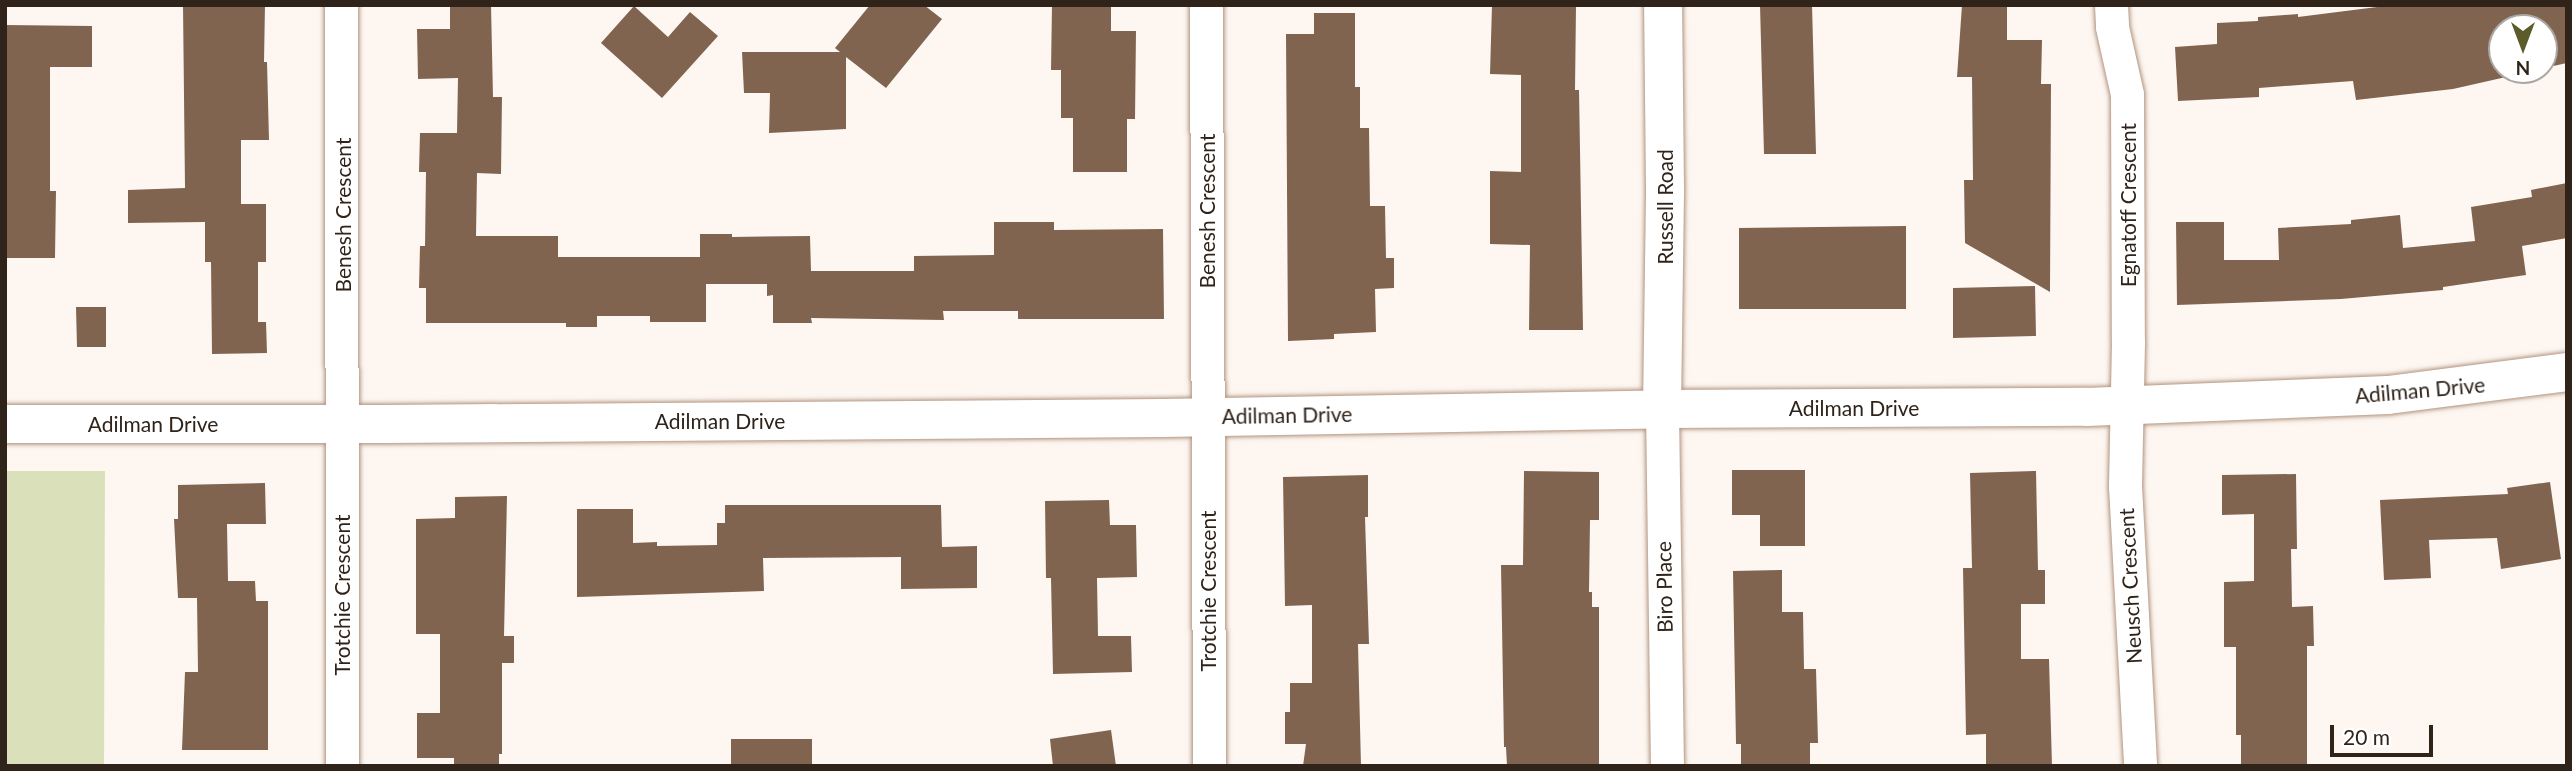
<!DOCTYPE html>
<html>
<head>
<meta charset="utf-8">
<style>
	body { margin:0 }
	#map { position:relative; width:2572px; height:771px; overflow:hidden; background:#fdf6f1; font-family:Lato,sans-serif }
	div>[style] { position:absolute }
	.green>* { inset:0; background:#dae1ba }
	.building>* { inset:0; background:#806450 }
	.roads { filter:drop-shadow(0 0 2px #b2947f) drop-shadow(0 0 2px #b2947f) }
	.minor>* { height:33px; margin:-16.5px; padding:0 16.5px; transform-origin:16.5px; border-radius:16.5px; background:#fff }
	.tertiary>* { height:38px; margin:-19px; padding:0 19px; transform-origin:19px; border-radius:19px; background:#fff }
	span { translate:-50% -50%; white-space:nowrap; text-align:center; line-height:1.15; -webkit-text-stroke:7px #fff; paint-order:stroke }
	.street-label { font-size:21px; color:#2f231a }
	.frame { position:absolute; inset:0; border:7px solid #2f231a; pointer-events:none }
	.north { position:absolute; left:2488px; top:14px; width:70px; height:70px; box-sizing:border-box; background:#fff; border:2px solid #aca7a3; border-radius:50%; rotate:180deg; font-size:19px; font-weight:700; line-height:28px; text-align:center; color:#2f231a }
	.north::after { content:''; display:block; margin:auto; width:24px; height:32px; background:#5b5c29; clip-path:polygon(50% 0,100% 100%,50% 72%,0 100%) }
	.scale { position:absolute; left:2330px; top:725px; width:103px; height:32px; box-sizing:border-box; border:4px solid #2f231a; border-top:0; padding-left:9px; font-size:21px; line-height:24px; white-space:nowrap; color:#2f231a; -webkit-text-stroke:5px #fff; paint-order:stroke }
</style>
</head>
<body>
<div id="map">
	<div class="green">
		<div style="clip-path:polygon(5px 471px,105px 471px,104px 766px,5px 766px)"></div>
	</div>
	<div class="building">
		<div style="clip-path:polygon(183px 5px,265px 5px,264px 62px,267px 62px,269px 140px,241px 140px,241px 204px,266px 204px,266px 262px,258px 262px,258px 322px,266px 322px,267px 353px,212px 354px,211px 262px,205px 262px,205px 222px,128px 223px,128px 190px,185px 188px)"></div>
		<div style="clip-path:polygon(450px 5px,491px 5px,493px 97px,502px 97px,501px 174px,477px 173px,476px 236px,558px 236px,558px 257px,700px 257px,700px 234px,732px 234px,732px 237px,810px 236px,811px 271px,914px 271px,914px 256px,994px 255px,994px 222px,1054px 222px,1054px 230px,1163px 229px,1164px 319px,1018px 319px,1018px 311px,943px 311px,944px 320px,811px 318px,812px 323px,773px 323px,773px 295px,767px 296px,767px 284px,706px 284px,706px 322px,650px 322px,650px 316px,597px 316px,597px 327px,566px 327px,566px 323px,426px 323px,426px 288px,419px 288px,420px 246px,425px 246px,426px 172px,419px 172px,420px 133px,457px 133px,458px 78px,418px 79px,417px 29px,450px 29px)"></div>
		<div style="clip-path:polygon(870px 5px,924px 5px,942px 19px,886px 88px,846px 57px,846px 129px,769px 133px,770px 93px,744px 93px,742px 52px,840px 52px,835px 48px)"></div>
		<div style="clip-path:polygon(1052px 5px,1111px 5px,1111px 31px,1136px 31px,1135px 119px,1127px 119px,1127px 172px,1073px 172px,1073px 118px,1061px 118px,1061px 70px,1051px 70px)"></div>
		<div style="clip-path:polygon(1492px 5px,1576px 6px,1575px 90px,1579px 90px,1583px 330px,1529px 330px,1530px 245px,1490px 244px,1490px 171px,1521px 172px,1521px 75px,1490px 74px)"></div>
		<div style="clip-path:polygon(1760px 5px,1812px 5px,1816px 154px,1764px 154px)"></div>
		<div style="clip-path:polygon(1962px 5px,2007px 5px,2007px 40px,2042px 40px,2041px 84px,2051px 84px,2050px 292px,1965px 243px,1964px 180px,1973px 180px,1972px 77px,1957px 77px)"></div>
		<div style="clip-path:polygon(2393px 5px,2567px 5px,2567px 63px,2544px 68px,2544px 28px,2502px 28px,2502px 70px,2537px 70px,2453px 89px,2356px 100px,2353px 81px,2259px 88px,2259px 97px,2178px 101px,2175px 47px,2217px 44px,2217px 23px,2258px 21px,2258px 17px,2298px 14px,2298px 17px)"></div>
		<div style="clip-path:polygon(634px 6px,668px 37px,690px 12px,718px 36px,662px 98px,601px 43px)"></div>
		<div style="clip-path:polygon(1314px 13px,1355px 13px,1355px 87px,1360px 87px,1360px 128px,1369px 128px,1370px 206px,1385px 206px,1386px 258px,1394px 258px,1394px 288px,1375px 289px,1376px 332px,1334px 334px,1334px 339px,1288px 341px,1286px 34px,1314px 34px)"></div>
		<div style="clip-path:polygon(5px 25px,92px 26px,92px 67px,50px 67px,50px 191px,56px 191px,55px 258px,5px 258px)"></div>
		<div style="clip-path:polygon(2567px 183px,2567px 238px,2522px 246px,2526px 275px,2443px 287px,2443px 290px,2341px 299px,2177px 305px,2176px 222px,2224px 222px,2224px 260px,2279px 260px,2278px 228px,2351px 224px,2351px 220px,2400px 215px,2403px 248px,2475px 241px,2471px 207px,2532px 197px,2531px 190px)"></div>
		<div style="clip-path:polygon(1906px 226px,1906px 309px,1739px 309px,1739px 228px)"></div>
		<div style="clip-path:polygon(2035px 286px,2036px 336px,1953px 338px,1953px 288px)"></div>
		<div style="clip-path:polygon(76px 307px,106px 307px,106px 347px,77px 347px)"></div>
		<div style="clip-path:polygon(1732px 470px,1805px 470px,1805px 546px,1760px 546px,1760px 515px,1732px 515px)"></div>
		<div style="clip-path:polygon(1524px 471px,1599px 472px,1599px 520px,1590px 520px,1589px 592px,1592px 592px,1592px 607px,1599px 607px,1599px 766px,1507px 766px,1506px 747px,1504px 747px,1501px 565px,1523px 565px)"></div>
		<div style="clip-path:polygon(2036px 471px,2038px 570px,2045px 570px,2045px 604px,2021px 604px,2021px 659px,2049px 659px,2052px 766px,1986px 766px,1986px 734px,1966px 735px,1963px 568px,1972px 568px,1970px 473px)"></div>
		<div style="clip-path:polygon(2296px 474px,2297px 549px,2291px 549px,2292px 607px,2313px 606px,2314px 646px,2307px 646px,2307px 766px,2241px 766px,2241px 735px,2236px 735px,2236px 647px,2224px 647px,2224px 582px,2254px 581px,2254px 514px,2222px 515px,2222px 475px)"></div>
		<div style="clip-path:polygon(1368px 475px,1368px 517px,1365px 517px,1369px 644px,1358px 644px,1361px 766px,1303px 766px,1306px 744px,1285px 744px,1285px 712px,1290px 712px,1290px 683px,1312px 683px,1312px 605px,1285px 606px,1283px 477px)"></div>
		<div style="clip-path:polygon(2550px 482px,2561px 559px,2501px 569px,2497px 538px,2429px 540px,2431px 578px,2384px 580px,2380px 500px,2508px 494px,2507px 488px)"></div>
		<div style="clip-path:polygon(265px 483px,266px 524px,227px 524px,228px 581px,255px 581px,256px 601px,268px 601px,268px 750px,182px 750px,185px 672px,198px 672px,197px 598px,178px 598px,174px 519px,178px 519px,178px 485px)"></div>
		<div style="clip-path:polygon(507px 496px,504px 636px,514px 636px,514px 663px,502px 663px,502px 754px,499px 754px,499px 766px,454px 766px,454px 758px,417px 758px,417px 713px,440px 713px,440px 634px,416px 634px,416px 519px,455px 518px,455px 497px)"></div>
		<div style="clip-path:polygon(1109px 500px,1110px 525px,1136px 525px,1137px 577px,1097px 578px,1098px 636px,1131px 636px,1132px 672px,1053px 674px,1051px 578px,1046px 578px,1045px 501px)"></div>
		<div style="clip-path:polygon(725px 505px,941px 505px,942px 547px,977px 546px,977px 588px,901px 589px,901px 557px,763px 558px,764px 591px,577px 597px,577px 509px,633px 509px,633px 543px,657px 542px,657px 546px,717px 545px,717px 523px,725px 523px)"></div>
		<div style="clip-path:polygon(1782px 570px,1782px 612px,1803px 612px,1804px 669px,1816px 669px,1818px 743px,1810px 743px,1810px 766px,1741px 766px,1741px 744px,1736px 744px,1733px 571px)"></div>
		<div style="clip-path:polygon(1111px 730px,1116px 766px,1053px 766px,1050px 739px)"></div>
		<div style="clip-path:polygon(731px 739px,812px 739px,812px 766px,731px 766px)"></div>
	</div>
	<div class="roads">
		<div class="minor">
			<div style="left:341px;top:5px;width:761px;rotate:89.92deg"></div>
			<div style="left:1206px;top:5px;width:761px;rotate:89.77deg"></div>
			<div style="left:2111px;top:5px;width:22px;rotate:87deg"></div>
			<div style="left:2112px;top:27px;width:69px;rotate:77.4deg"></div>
			<div style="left:2127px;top:94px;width:248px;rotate:89.8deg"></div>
			<div style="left:2128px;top:342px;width:144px;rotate:91.2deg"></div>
			<div style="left:2125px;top:486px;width:280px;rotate:86.9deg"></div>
			<div style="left:1662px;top:409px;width:357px;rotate:89.2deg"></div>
		</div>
		<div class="tertiary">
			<div style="left:1662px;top:409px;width:221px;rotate:-89.2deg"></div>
			<div style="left:1665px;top:188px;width:183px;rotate:-90.6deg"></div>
			<div style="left:5px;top:424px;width:379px"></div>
			<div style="left:384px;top:424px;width:779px;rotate:-0.44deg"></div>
			<div style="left:1163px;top:418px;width:499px;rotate:-1deg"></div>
			<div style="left:1662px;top:409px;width:425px;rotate:-0.3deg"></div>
			<div style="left:2087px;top:407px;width:301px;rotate:-2.3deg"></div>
			<div style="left:2388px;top:395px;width:180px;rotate:-7.3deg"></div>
		</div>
	</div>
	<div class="street-label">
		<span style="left:2128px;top:205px;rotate:-90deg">Egnatoff Crescent</span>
		<span style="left:1665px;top:207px;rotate:-90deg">Russell Road</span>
		<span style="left:1207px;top:211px;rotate:-90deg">Benesh Crescent</span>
		<span style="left:343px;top:215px;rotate:-90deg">Benesh Crescent</span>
		<span style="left:2420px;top:390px;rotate:-5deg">Adilman Drive</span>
		<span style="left:1854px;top:408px">Adilman Drive</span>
		<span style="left:1287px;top:415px;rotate:-1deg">Adilman Drive</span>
		<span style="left:720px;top:421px">Adilman Drive</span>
		<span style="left:153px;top:424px">Adilman Drive</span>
		<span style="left:2130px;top:586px;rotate:-93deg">Neusch Crescent</span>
		<span style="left:1664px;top:587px;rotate:-91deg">Biro Place</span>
		<span style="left:1208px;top:591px;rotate:-90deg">Trotchie Crescent</span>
		<span style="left:342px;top:595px;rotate:-90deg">Trotchie Crescent</span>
	</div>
	<div class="frame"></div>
	<div class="north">N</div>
	<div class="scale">20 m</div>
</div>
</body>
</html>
